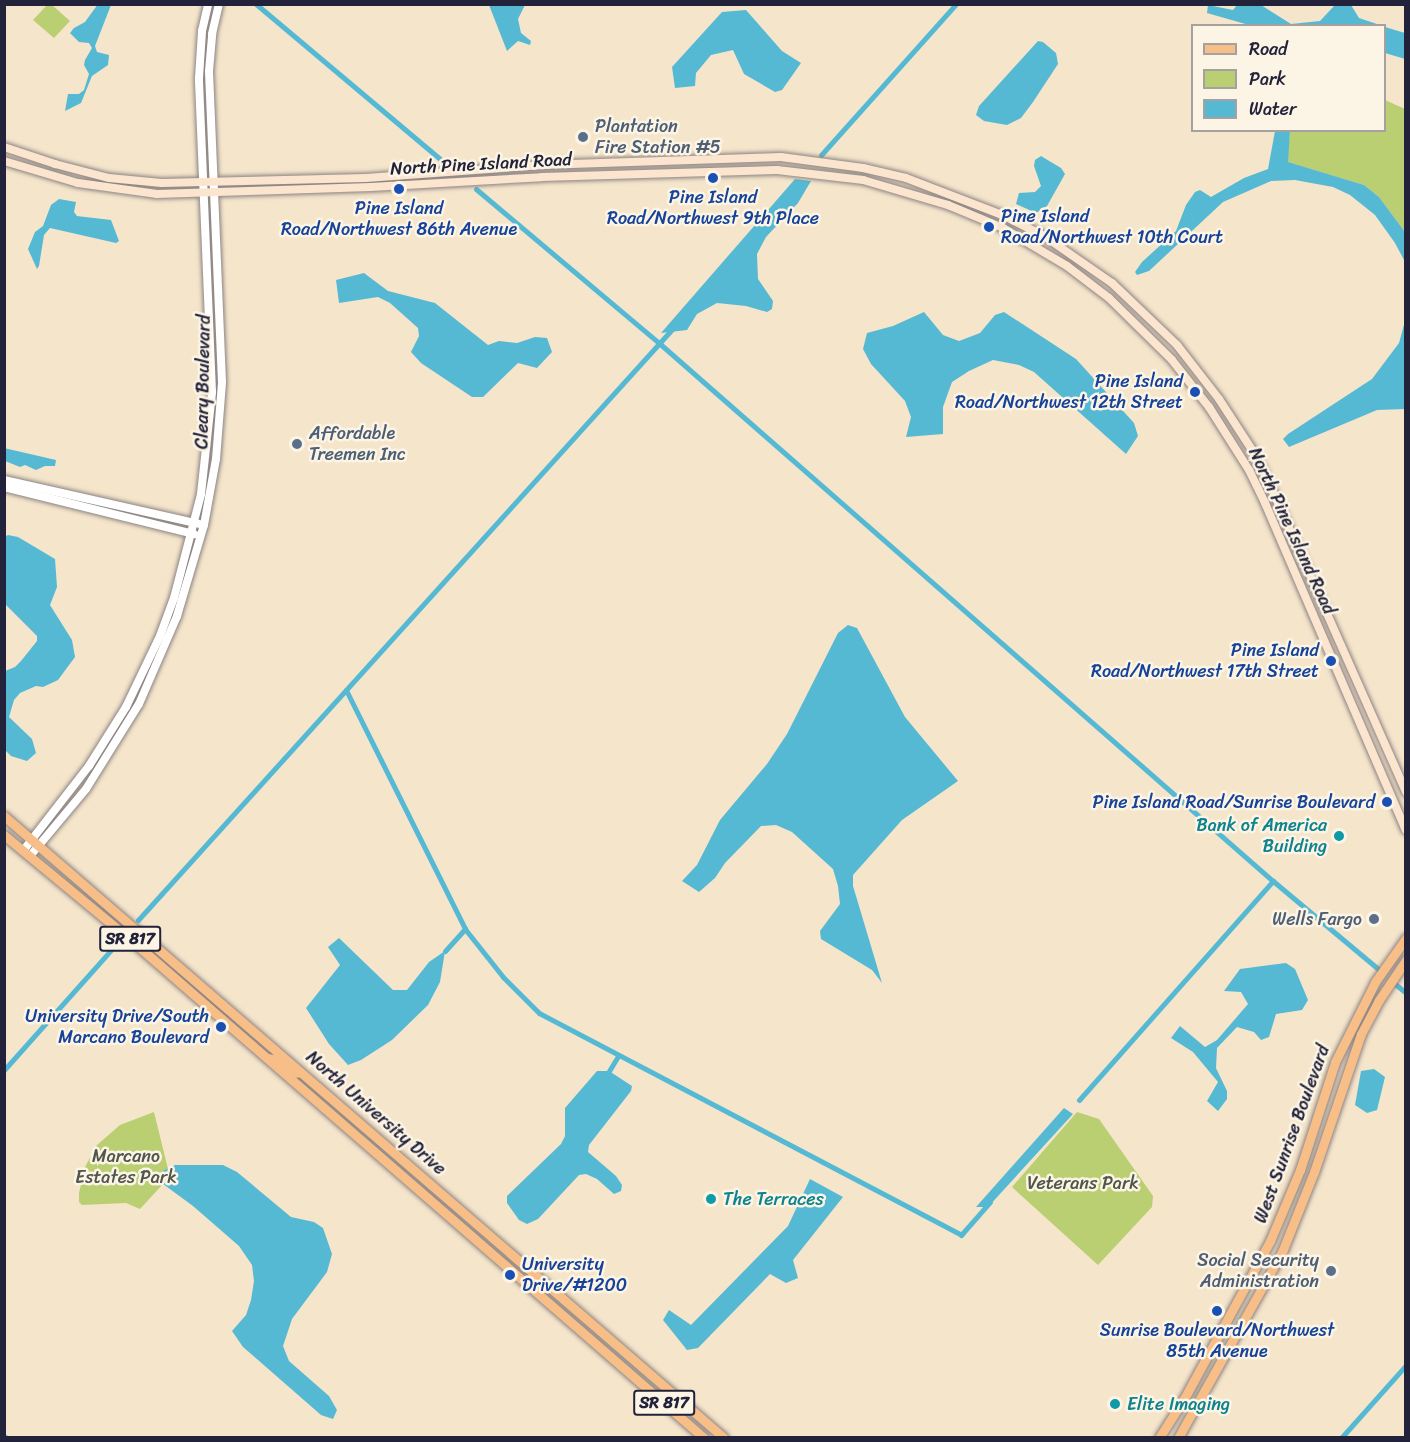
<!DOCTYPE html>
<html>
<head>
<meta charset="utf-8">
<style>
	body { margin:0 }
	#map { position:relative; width:1410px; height:1442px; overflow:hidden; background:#f5e5cb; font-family:Sriracha,sans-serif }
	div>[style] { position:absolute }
	.green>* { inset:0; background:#bace72 }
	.water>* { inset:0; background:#55b9d4 }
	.canal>* { height:5px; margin:-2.5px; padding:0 2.5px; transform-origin:2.5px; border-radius:2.5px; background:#55b9d4 }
	.roads { filter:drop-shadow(0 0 2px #8c8483) drop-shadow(0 0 2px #8c8483) }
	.tertiary>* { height:8px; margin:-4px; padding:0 4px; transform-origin:4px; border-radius:4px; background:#fff }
	.secondary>* { height:8px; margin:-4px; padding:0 4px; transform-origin:4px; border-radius:4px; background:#fce5cf }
	.primary>* { height:9px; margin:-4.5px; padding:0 4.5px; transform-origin:4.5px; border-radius:4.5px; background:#f7be88 }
	.trunk>* { height:9px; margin:-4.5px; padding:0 4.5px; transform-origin:4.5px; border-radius:4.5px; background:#f7be88 }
	.dots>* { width:16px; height:16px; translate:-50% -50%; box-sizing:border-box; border:3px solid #fcf5e5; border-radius:50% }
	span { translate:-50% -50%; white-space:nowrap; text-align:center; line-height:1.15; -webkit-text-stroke:5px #fcf5e5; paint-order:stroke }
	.shield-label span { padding:2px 4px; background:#fcf5e5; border:2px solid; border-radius:4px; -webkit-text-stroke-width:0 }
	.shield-label { font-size:16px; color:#22223b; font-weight:700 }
	.service-label { font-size:18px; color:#4e5e75 }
	.left { translate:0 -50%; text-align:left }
	.right { translate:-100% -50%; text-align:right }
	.street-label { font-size:18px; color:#22223b }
	.transit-label { font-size:18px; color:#164399 }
	.culture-label { font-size:18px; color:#0d838f }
	.park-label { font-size:18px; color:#50564c }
	.frame { position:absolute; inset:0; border:6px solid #22223b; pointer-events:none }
	.legend { position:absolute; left:1191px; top:24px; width:195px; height:108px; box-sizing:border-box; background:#fcf5e5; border:2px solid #a5a1a1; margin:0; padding:8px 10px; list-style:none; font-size:18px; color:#22223b }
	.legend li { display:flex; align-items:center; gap:12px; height:30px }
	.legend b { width:30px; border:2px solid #a5a1a1 }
</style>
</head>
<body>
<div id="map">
	<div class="green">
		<div style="clip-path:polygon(52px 5px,70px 21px,54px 38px,33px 20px,47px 5px)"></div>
		<div style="clip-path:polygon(1385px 100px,1405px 109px,1405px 232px,1379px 197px,1364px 185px,1287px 162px,1290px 131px,1384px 130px)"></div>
		<div style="clip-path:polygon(154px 1112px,168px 1169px,162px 1173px,163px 1184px,140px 1209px,126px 1203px,82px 1205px,79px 1202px,79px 1193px,85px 1167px,97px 1145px,120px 1125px)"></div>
		<div style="clip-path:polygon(1077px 1112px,1099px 1119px,1153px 1196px,1152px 1207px,1098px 1265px,1012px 1187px)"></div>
	</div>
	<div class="water">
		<div style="clip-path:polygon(98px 4px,111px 5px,95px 46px,97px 52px,109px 55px,108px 65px,92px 76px,81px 103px,65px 111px,68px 94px,79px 94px,84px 90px,89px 74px,84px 65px,85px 60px,92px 48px,89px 43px,79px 42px,70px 33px,74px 28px,85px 22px)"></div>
		<div style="clip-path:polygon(489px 5px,525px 5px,518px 19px,521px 33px,531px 41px,530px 45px,518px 41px,507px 51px)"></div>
		<div style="clip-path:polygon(1208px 5px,1233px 10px,1237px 5px,1261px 5px,1291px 24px,1320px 21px,1335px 5px,1351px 5px,1359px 18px,1380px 25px,1249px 25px,1207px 13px)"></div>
		<div style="clip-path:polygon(746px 10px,782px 51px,801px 63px,782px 90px,775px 92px,744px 74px,733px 50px,711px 55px,696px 73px,695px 86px,675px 88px,672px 67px,722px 12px)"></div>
		<div style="clip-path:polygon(1385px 27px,1405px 33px,1405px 59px,1385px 53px)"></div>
		<div style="clip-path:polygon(1038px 41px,1043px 42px,1056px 53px,1058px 64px,1033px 102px,1021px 118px,1007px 125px,984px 121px,976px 115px,979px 106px)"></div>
		<div style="clip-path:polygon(1275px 131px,1290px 131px,1288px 162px,1364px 185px,1379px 197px,1405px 232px,1405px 271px,1404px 260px,1395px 243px,1375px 215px,1350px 195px,1333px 187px,1295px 180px,1271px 181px,1223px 202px,1149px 271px,1137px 275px,1135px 272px,1142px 262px,1176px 231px,1186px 205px,1195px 192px,1200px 190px,1211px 197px,1244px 178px,1268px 169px)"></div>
		<div style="clip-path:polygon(1041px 156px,1061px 168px,1065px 174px,1047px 206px,1036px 213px,1016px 204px,1019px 193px,1035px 192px,1041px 186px,1034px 166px,1035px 160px)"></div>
		<div style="clip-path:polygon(795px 179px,811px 181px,798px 203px,766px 237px,757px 254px,758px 279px,773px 301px,772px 309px,767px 312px,746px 306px,717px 303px,697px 314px,687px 330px,661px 333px)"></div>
		<div style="clip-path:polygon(59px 199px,76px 202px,74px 212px,77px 216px,111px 220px,119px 241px,116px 243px,50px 228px,44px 235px,39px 266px,37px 269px,28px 249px,35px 232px,43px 226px,51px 205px)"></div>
		<div style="clip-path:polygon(364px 273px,388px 291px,435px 303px,488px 345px,499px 341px,517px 343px,535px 337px,547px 338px,552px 352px,537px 368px,518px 363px,483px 397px,472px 397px,421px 363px,411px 352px,419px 336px,418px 328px,390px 303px,378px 297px,339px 303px,336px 280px)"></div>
		<div style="clip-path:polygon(924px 312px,943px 335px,959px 341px,980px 333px,995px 315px,1004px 312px,1076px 359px,1134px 423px,1138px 436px,1126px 454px,1034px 372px,1019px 365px,993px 360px,969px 371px,952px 382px,943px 407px,943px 434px,906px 437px,911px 417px,905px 401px,871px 364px,863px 349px,867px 333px,893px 326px)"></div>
		<div style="clip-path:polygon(1405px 321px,1405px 409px,1377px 410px,1289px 447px,1283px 439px,1288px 434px,1372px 379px,1399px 343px)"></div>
		<div style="clip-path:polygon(4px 448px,56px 460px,55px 466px,45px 466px,36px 470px,25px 465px,20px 467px,5px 461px)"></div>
		<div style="clip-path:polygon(8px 535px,18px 537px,55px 559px,57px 587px,50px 605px,72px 640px,75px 657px,58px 680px,43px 687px,36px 686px,20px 693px,14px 700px,9px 717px,32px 739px,36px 753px,27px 761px,11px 756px,5px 750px,5px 671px,15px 667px,21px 661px,37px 641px,37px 636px,5px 604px,4px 537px)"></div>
		<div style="clip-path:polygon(848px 625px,857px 628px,905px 717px,958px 781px,902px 820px,853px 875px,853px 886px,882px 983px,872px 970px,821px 939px,820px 931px,840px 904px,838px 886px,833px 869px,792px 832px,776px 825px,761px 826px,725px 863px,715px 878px,699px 892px,682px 881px,697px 865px,720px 820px,767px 764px,787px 734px,838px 633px)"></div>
		<div style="clip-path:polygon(339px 938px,393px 990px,407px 990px,429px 962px,445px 951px,440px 982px,428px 1005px,392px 1040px,361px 1060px,348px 1065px,329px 1044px,306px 1008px,340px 965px,328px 947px)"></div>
		<div style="clip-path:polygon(1286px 963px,1295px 969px,1308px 1000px,1302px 1010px,1276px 1014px,1269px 1037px,1261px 1040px,1254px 1032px,1237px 1027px,1217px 1048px,1216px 1068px,1227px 1091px,1227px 1099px,1218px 1111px,1207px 1101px,1218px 1082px,1193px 1052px,1171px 1038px,1180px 1026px,1205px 1047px,1217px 1040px,1248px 1004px,1241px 992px,1224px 991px,1240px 969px)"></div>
		<div style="clip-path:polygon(1374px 1069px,1385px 1077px,1377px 1110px,1367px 1113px,1355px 1105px,1361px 1071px)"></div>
		<div style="clip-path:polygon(597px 1071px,609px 1071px,632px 1086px,631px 1091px,589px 1145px,588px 1152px,616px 1176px,622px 1185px,621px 1191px,614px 1194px,597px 1179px,586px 1174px,579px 1175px,538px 1219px,527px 1224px,519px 1220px,507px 1203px,507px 1196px,561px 1144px,565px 1136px,565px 1108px)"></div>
		<div style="clip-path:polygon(1064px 1108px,1073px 1114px,988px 1207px,976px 1207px)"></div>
		<div style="clip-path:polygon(175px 1165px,223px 1165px,237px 1172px,291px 1217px,314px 1222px,323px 1228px,332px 1254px,327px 1272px,292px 1319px,283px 1346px,289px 1361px,329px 1396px,337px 1410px,333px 1419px,321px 1415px,243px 1347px,232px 1331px,246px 1315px,251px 1300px,254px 1281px,252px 1265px,239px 1246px,193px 1206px,163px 1184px,161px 1172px)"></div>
		<div style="clip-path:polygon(810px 1179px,843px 1197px,793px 1260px,798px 1278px,786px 1283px,770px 1274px,698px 1348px,687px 1350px,663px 1320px,669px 1310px,691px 1325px,788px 1226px)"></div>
	</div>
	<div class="canal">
		<div style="left:256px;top:4px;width:250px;rotate:40.1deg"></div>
		<div style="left:821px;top:155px;width:203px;rotate:-48.2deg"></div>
		<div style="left:476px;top:189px;width:239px;rotate:40.1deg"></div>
		<div style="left:659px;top:343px;width:816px;rotate:41.23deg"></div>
		<div style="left:1273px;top:881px;width:136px;rotate:39.9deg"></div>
		<div style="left:346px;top:690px;width:267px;rotate:63.5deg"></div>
		<div style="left:465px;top:929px;width:61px;rotate:51.6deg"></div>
		<div style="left:503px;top:977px;width:51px;rotate:45deg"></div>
		<div style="left:539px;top:1013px;width:477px;rotate:27.7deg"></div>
		<div style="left:961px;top:1235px;width:44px;rotate:-48.7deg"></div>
		<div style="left:138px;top:920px;width:801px;rotate:-47.89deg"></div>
		<div style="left:445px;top:951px;width:30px;rotate:-48deg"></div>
		<div style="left:1395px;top:984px;width:14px;rotate:39deg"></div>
		<div style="left:4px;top:1070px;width:174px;rotate:-48.3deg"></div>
		<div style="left:609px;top:1071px;width:17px;rotate:-59deg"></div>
		<div style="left:1079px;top:1100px;width:293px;rotate:-48.5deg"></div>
		<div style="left:4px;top:1436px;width:4px;rotate:34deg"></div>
		<div style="left:1341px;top:1438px;width:98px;rotate:-48.3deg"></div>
	</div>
	<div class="roads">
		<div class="tertiary">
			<div style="left:4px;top:480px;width:200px;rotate:12.7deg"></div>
			<div style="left:4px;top:487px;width:196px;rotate:13.9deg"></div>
			<div style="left:23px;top:851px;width:108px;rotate:-52.2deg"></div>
			<div style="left:89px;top:766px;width:70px;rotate:-57.9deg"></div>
			<div style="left:126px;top:707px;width:79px;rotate:-64.4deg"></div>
			<div style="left:160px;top:636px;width:40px;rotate:-69.8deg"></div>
			<div style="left:174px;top:598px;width:107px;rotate:-75.4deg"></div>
			<div style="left:201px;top:494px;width:103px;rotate:-83.8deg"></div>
			<div style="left:212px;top:392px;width:314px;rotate:-92.4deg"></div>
			<div style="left:199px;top:78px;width:47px;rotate:-86.3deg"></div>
			<div style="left:202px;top:31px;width:28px;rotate:-77deg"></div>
			<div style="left:30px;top:856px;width:87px;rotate:-50.1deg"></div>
			<div style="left:86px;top:789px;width:100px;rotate:-58.1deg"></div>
			<div style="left:139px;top:704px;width:96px;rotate:-66.6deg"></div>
			<div style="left:177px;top:616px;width:95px;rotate:-73.5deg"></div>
			<div style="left:204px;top:525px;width:67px;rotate:-79.7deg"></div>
			<div style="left:216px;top:459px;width:77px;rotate:-85.5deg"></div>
			<div style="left:222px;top:382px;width:311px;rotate:-92.4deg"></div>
			<div style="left:209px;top:71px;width:37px;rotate:-85deg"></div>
			<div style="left:212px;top:34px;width:31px;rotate:-77deg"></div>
		</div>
		<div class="secondary">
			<div style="left:4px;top:147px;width:54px;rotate:18.4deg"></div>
			<div style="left:55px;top:164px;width:56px;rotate:14.5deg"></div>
			<div style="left:109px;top:178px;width:53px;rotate:5.4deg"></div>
			<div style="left:162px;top:183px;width:204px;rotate:-1.4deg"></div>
			<div style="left:366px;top:178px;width:175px;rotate:-4.2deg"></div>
			<div style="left:541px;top:165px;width:240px;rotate:-1.9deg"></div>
			<div style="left:781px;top:157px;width:83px;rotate:7.6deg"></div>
			<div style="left:863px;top:168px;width:44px;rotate:13.1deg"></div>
			<div style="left:906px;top:178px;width:101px;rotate:21deg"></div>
			<div style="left:1000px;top:214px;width:49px;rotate:26.6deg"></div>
			<div style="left:1044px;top:236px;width:83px;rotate:34.7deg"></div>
			<div style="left:1112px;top:283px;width:90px;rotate:43.6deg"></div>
			<div style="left:1177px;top:345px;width:68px;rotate:52.1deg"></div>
			<div style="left:1219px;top:399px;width:68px;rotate:57deg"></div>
			<div style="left:1256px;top:456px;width:42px;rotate:64.7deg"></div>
			<div style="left:1274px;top:494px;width:326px;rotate:66.1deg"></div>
			<div style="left:4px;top:161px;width:77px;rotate:16.6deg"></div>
			<div style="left:78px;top:183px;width:80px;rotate:7.9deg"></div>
			<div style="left:157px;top:194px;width:214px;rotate:-1.9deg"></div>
			<div style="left:371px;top:187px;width:171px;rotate:-3.3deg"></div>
			<div style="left:542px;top:177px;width:235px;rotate:-1.7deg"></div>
			<div style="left:777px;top:170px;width:87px;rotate:6.6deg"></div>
			<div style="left:863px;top:180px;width:89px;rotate:16.4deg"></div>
			<div style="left:948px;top:205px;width:60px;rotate:22.7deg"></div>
			<div style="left:1003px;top:228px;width:74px;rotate:30.7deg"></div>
			<div style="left:1067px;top:266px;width:53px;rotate:37.3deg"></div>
			<div style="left:1109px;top:298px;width:88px;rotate:44.5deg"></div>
			<div style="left:1172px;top:360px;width:60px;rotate:51.8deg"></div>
			<div style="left:1209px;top:407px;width:75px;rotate:57.6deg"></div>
			<div style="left:1249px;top:470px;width:37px;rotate:64deg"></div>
			<div style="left:1265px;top:503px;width:356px;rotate:66.7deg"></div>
		</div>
		<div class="primary">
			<div style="left:4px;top:816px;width:951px;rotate:40.82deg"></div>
			<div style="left:4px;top:835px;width:165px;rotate:39.6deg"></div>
			<div style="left:131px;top:940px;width:759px;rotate:40.99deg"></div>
			<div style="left:267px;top:1058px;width:11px;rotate:10deg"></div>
			<div style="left:278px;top:1060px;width:23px;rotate:34deg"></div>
		</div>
		<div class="trunk">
			<div style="left:1159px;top:1438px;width:49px;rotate:-57.6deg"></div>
			<div style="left:1185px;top:1397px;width:178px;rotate:-61.4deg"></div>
			<div style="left:1270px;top:1241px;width:77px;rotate:-67.1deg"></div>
			<div style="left:1300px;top:1170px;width:114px;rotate:-72deg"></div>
			<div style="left:1335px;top:1062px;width:89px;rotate:-63.4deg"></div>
			<div style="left:1375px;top:982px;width:54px;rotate:-54.8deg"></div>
			<div style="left:1178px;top:1438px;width:213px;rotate:-60.8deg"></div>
			<div style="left:1282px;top:1252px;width:86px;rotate:-68.2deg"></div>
			<div style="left:1314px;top:1172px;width:146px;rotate:-71.2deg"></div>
			<div style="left:1361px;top:1034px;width:38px;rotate:-62deg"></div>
			<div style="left:1379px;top:1000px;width:48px;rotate:-56deg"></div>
		</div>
	</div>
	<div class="dots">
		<div style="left:583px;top:137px;background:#5c6f8a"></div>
		<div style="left:713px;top:178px;background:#1a4fb4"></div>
		<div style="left:399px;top:189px;background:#1a4fb4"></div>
		<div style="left:989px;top:227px;background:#1a4fb4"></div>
		<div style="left:1195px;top:392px;background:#1a4fb4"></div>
		<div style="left:297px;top:444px;background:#5c6f8a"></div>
		<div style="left:1331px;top:661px;background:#1a4fb4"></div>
		<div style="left:1387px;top:802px;background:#1a4fb4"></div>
		<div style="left:1339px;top:836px;background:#0f9aa8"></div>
		<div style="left:1374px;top:919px;background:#5c6f8a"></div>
		<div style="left:221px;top:1027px;background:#1a4fb4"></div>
		<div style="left:711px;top:1199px;background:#0f9aa8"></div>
		<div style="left:1331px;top:1271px;background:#5c6f8a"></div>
		<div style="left:510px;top:1275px;background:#1a4fb4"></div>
		<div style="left:1217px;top:1311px;background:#1a4fb4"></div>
		<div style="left:1115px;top:1404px;background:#0f9aa8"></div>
	</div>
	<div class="shield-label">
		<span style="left:130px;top:939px">SR 817</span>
		<span style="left:664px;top:1403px">SR 817</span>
	</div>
	<div class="service-label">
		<span class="left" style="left:595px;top:137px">Plantation<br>Fire Station #5</span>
		<span class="left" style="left:309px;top:444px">Affordable<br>Treemen Inc</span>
		<span class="right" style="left:1362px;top:919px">Wells Fargo</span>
		<span class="right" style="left:1319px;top:1271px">Social Security<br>Administration</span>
	</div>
	<div class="street-label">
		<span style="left:481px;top:164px;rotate:-3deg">North Pine Island Road</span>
		<span style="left:203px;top:382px;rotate:-89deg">Cleary Boulevard</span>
		<span style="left:1292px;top:531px;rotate:65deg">North Pine Island Road</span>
		<span style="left:376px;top:1113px;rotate:41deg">North University Drive</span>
		<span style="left:1292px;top:1134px;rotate:-70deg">West Sunrise Boulevard</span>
	</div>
	<div class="transit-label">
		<span style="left:713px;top:208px">Pine Island<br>Road/Northwest 9th Place</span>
		<span style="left:399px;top:219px">Pine Island<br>Road/Northwest 86th Avenue</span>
		<span class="left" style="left:1001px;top:227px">Pine Island<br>Road/Northwest 10th Court</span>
		<span class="right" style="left:1183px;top:392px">Pine Island<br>Road/Northwest 12th Street</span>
		<span class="right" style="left:1319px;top:661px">Pine Island<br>Road/Northwest 17th Street</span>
		<span class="right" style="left:1375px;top:802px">Pine Island Road/Sunrise Boulevard</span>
		<span class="right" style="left:209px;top:1027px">University Drive/South<br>Marcano Boulevard</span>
		<span class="left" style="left:522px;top:1275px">University<br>Drive/#1200</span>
		<span style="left:1217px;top:1341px">Sunrise Boulevard/Northwest<br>85th Avenue</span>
	</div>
	<div class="culture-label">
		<span class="right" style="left:1327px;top:836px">Bank of America<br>Building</span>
		<span class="left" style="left:723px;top:1199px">The Terraces</span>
		<span class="left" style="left:1127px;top:1404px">Elite Imaging</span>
	</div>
	<div class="park-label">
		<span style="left:126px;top:1167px">Marcano<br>Estates Park</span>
		<span style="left:1083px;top:1183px">Veterans Park</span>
	</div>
	<div class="frame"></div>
	<ul class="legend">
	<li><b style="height:8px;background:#f7be88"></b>Road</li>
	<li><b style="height:16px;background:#bace72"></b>Park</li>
	<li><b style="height:16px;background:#55b9d4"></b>Water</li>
	</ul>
</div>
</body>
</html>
